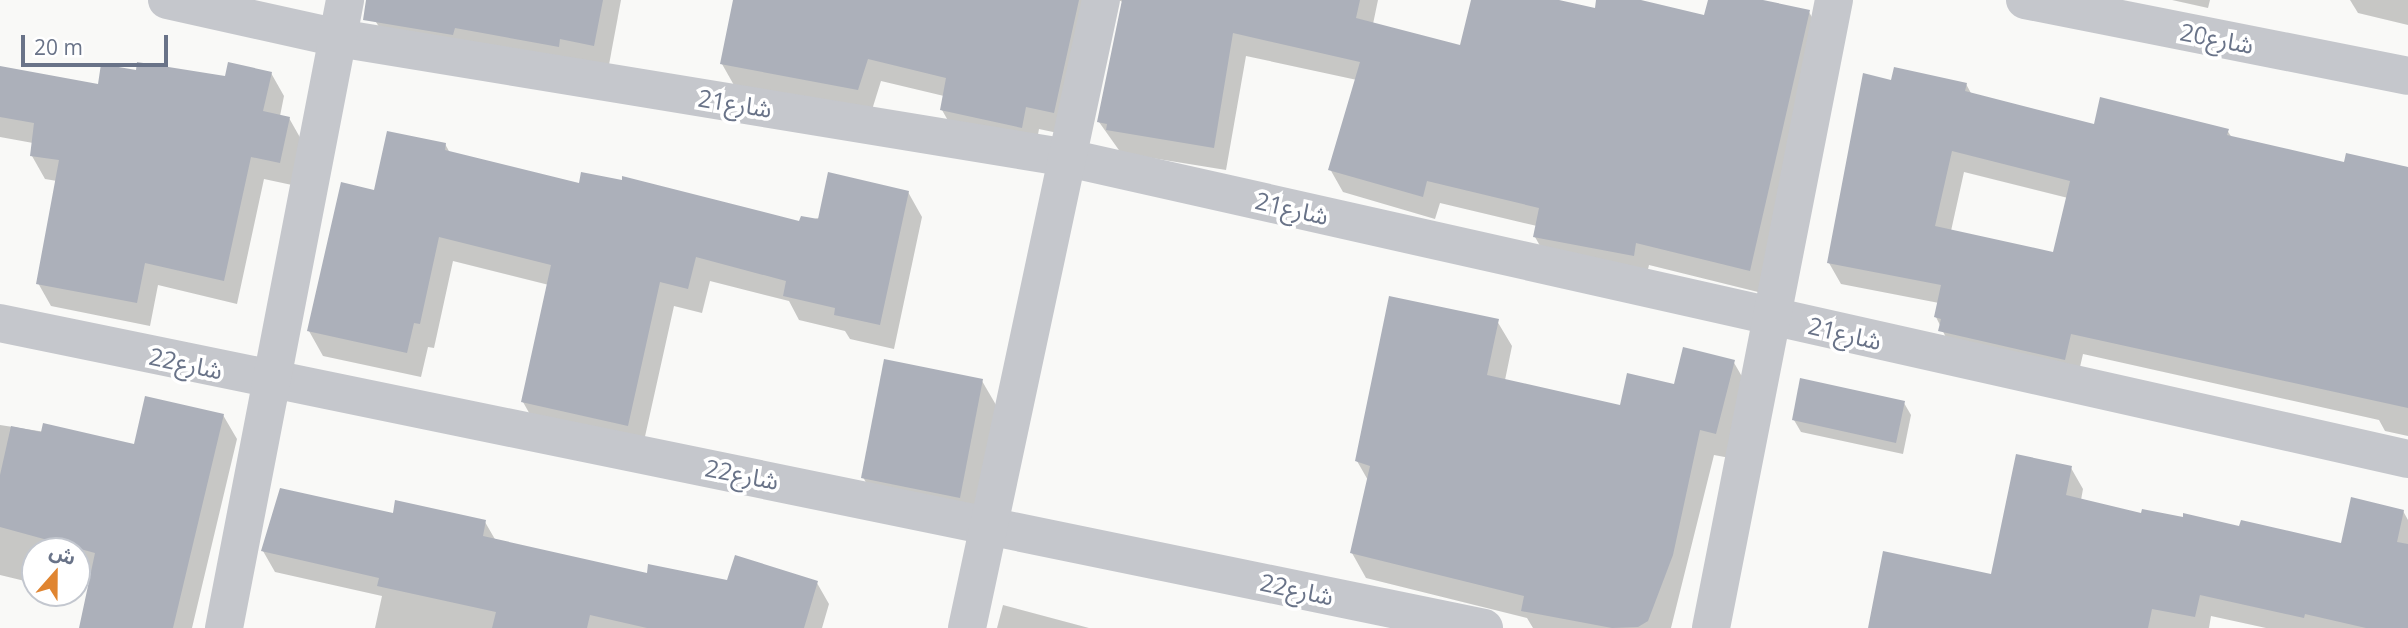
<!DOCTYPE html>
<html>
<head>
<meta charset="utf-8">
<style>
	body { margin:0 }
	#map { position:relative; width:2408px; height:628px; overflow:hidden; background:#f9f9f7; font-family:"Open Sans","Noto Sans Arabic",sans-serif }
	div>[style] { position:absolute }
	.shadow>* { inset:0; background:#0003 }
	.building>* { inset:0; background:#acb0ba }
	.minor>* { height:38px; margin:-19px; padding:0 19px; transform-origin:19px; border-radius:19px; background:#c5c7cc }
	span { translate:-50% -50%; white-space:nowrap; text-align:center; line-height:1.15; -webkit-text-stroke:7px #fff; paint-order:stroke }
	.street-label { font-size:24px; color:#697388 }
	.north { position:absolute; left:21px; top:537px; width:70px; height:70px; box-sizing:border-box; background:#fff; border:2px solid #c3c7cf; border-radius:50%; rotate:21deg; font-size:19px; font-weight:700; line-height:28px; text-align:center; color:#697388 }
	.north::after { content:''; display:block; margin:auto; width:24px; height:32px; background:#e08531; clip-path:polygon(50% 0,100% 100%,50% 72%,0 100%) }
	.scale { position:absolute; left:21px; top:35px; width:147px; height:32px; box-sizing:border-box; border:4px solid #697388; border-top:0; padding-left:9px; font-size:21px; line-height:24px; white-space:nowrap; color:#697388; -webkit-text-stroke:5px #fff; paint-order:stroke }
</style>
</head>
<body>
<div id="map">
	<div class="shadow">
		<div style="clip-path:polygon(380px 0,621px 0,608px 70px,391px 46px,376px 22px)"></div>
		<div style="clip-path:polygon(734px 0,1378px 0,1373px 24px,1461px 47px,1473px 0,1554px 0,1596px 10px,1598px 0,1633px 0,1706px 17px,1709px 0,1754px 0,1809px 12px,1822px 35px,1762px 293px,1649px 265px,1646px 278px,1548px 260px,1535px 237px,1537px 226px,1440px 203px,1435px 219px,1343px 192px,1330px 169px,1357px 80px,1246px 56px,1226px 170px,1121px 153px,1099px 122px,1124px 4px,1121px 1px,1107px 2px,1067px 135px,1039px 129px,1035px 151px,955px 133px,942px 110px,944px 96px,881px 81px,871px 113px,735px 87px,722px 64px)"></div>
		<div style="clip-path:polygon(2172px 0,2210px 0,2208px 8px)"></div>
		<div style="clip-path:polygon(2350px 0,2408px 0,2408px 25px,2358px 13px)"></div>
		<div style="clip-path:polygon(0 68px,99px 86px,137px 72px,226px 78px,271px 73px,284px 96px,280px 116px,289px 118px,302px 141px,292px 185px,264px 179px,237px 304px,158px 285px,150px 326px,51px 306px,38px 283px,57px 181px,45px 179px,32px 156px,33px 143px,0 137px)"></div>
		<div style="clip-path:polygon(evenodd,1893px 82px,1966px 84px,1972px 95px,2095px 126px,2227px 130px,2232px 138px,2346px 164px,2408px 167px,2408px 436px,2385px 431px,2379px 420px,2083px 354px,2077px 380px,1953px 352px,1936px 317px,1939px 303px,1841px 284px,1829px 263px,1893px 82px,1964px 172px,2068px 198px,2054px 254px,1951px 231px,1964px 172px)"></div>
		<div style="clip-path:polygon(445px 144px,450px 153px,580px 185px,801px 223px,908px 192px,922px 217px,894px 349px,850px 339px,845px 331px,799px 320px,789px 301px,710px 281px,702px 313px,674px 306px,642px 450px,537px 427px,523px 402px,549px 285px,453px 261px,434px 348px,428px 347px,421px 377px,323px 356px,309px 331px,376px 192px)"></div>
		<div style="clip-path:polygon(1497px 321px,1512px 346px,1505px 380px,1621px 407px,1733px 361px,1748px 387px,1730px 458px,1714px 455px,1671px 628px,1533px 628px,1527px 618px,1366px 578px,1352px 553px,1369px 482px,1357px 461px)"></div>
		<div style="clip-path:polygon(982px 381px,999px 410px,976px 526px,879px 506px,863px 477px)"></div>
		<div style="clip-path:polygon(1904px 403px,1911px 415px,1903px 454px,1801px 432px,1794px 420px)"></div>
		<div style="clip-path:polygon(223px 415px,237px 439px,192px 628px,81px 628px,93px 572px,77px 567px,77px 551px,35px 551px,29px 582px,0 575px,0 425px,136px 446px)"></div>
		<div style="clip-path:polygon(2071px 468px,2083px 489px,2081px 500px,2143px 515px,2342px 545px,2403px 511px,2408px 520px,2408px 628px,2266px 628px,2211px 616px,2209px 628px,1869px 628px,1992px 576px)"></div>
		<div style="clip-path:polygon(394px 515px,485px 522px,496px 541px,648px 575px,729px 582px,817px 583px,829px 604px,822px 628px,375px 628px,382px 596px,275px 572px,263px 551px)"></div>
		<div style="clip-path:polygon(1003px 605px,1089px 628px,997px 628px)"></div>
	</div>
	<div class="building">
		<div style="clip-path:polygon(366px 0,603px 0,594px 46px,560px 39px,559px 47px,455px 28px,453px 35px,363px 20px)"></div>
		<div style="clip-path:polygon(733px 0,1079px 0,1054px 113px,1026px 107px,1022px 128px,940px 110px,946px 78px,868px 59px,858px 90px,720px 64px)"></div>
		<div style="clip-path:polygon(1122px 0,1360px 0,1356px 18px,1460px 45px,1471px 0,1559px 0,1595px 8px,1596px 0,1641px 0,1704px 15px,1708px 0,1763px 0,1810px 10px,1750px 271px,1636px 243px,1634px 256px,1533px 237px,1539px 208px,1427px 181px,1423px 197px,1328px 170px,1360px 62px,1233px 33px,1214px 148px,1106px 130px,1107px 124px,1097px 122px)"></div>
		<div style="clip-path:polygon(137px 62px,225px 76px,228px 62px,272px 72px,263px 111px,290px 117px,280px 163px,251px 157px,224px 281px,145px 263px,137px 303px,36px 284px,59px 160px,30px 156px,34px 123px,0 117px,0 66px,98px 84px,101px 64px,136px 70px)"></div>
		<div style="clip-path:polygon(evenodd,1894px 67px,1967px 83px,1965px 91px,2094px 124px,2100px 97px,2229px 129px,2227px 135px,2344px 162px,2346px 153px,2408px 167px,2408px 408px,2071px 334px,2065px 360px,1938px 331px,1941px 319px,1934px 317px,1941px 285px,1827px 263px,1863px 73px,1891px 80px,1894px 67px,1952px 151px,2070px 181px,2053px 252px,1935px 226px,1952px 151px)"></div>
		<div style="clip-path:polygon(387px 131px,446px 143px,445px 150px,579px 183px,581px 172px,622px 180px,622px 176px,799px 221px,801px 216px,818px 219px,828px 172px,909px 191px,880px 325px,834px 315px,835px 308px,783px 296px,786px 281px,696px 257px,688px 289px,660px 282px,628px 426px,521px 402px,551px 265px,439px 237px,420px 324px,414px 323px,407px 353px,307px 331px,341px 182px,374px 190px)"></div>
		<div style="clip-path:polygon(1389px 296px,1499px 319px,1487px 375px,1620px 405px,1627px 373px,1674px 384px,1683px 347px,1735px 360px,1716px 434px,1700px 430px,1673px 555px,1648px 621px,1638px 627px,1612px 628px,1521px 611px,1524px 596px,1350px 553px,1370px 466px,1355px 461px)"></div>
		<div style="clip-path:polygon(884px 359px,983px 379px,960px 498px,861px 478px)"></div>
		<div style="clip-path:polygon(1800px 378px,1905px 401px,1896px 443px,1792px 420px)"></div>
		<div style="clip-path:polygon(145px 396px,224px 414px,173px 628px,79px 628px,95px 553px,0 527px,0 475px,11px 426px,41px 432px,43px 423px,134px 444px)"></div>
		<div style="clip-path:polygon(2016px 454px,2072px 466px,2066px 495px,2141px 513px,2142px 509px,2183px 517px,2183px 513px,2239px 526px,2241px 520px,2341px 543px,2351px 497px,2404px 510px,2397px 542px,2408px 544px,2408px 628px,2366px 628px,2305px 614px,2304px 618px,2200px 595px,2195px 617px,2152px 609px,2148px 628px,1868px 628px,1883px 551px,1991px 574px)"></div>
		<div style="clip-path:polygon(280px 488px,393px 513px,395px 500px,486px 520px,483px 536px,647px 573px,648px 564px,727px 580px,735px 555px,818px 581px,804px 628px,647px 628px,590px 615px,587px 628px,492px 628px,496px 612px,377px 586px,379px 578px,261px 551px)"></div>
	</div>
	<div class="minor">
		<div style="left:167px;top:0;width:175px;rotate:12.5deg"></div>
		<div style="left:338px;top:38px;width:740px;rotate:9.33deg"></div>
		<div style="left:1068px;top:158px;width:1373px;rotate:12.66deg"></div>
		<div style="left:2025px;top:0;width:390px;rotate:11.2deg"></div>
		<div style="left:0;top:323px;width:1515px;rotate:11.61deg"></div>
		<div style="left:224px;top:628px;width:640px;rotate:-79.09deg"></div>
		<div style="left:967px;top:628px;width:642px;rotate:-77.96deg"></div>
		<div style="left:1711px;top:628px;width:640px;rotate:-78.92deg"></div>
	</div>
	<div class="street-label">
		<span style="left:2217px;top:38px;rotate:11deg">شارع20</span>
		<span style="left:735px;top:103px;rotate:9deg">شارع21</span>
		<span style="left:1292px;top:208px;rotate:13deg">شارع21</span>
		<span style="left:1845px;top:333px;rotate:13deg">شارع21</span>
		<span style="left:186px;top:363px;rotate:12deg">شارع22</span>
		<span style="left:742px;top:474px;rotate:11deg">شارع22</span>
		<span style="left:1297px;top:589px;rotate:12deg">شارع22</span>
	</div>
	<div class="north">ش</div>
	<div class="scale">20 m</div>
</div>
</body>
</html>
